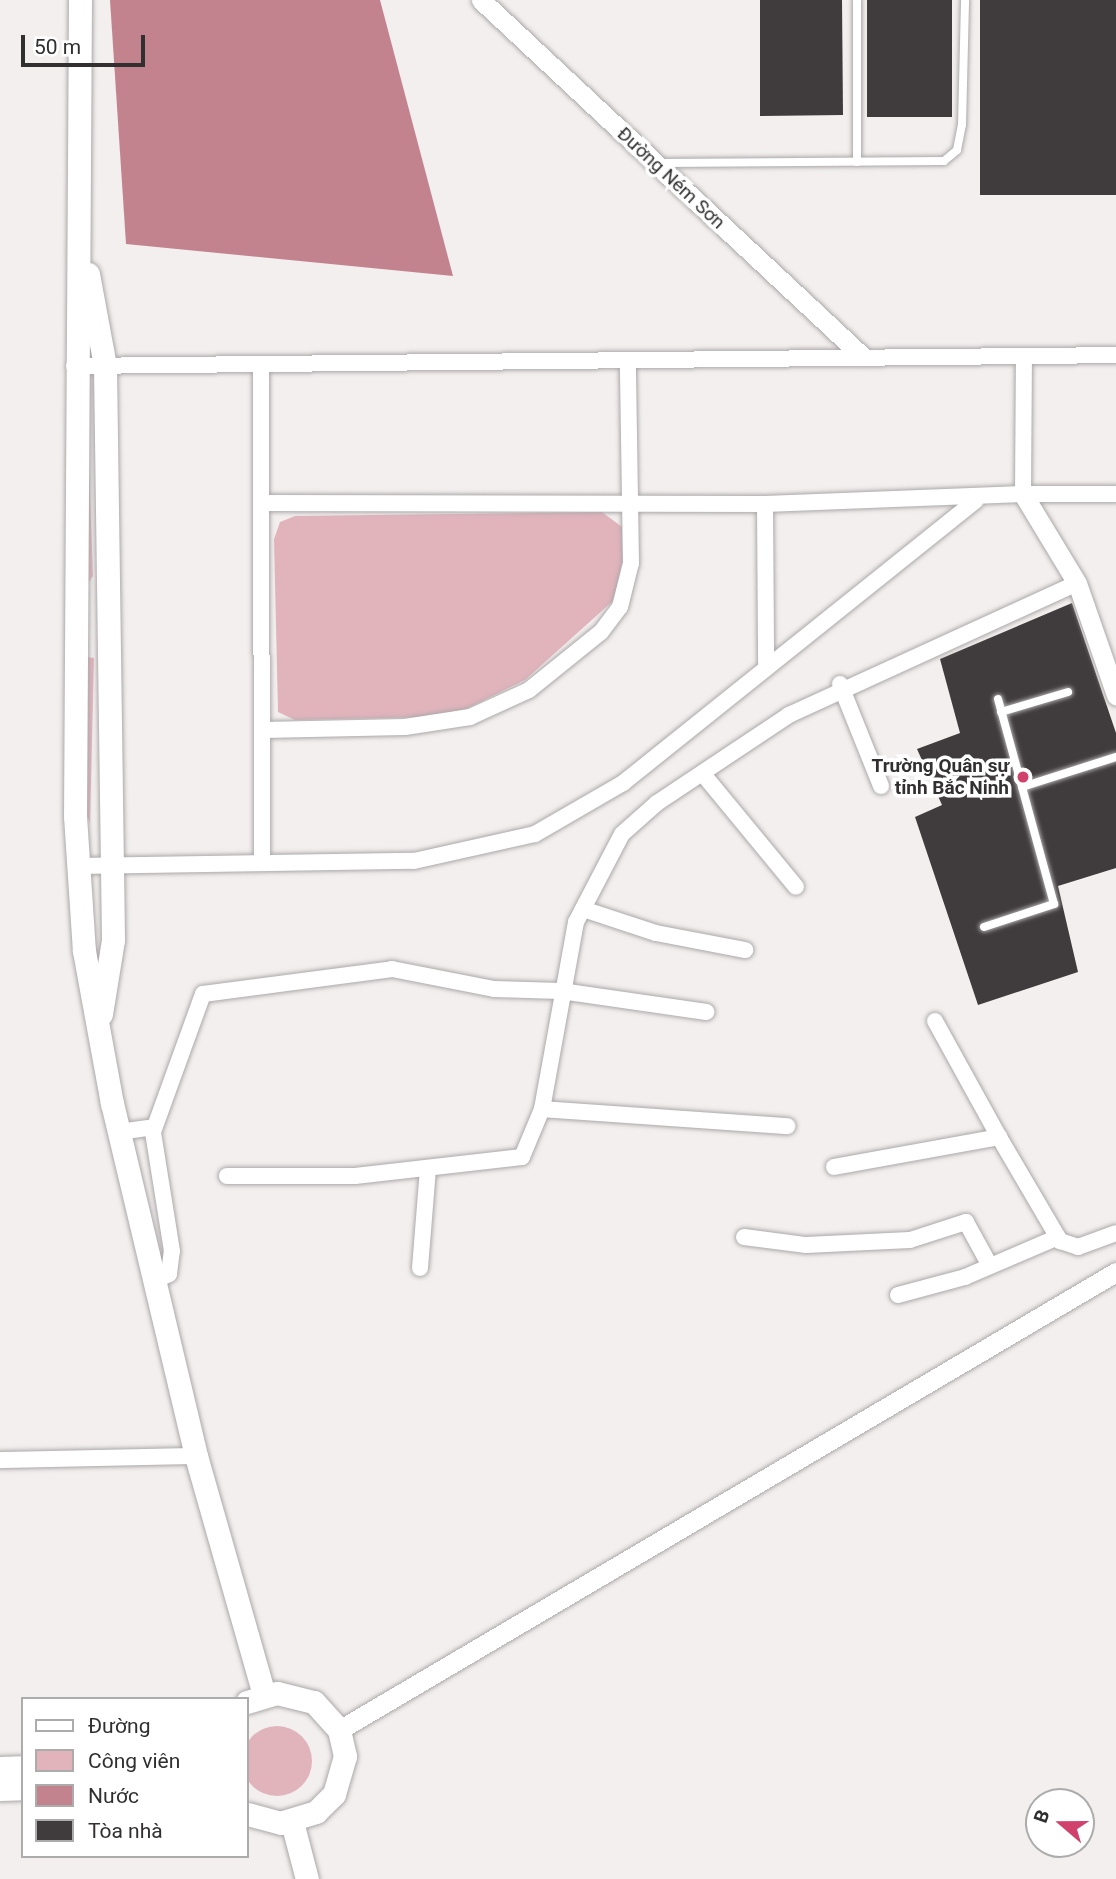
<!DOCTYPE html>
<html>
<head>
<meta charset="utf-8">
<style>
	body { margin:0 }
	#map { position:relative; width:1116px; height:1879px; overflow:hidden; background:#f3efef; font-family:Roboto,sans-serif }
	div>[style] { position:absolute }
	.green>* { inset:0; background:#e1b4bc }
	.round { border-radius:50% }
	.water>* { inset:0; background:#c2838f }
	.building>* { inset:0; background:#403c3d }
	.roads { filter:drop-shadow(0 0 2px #aca8a9) drop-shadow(0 0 2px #aca8a9) }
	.service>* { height:8px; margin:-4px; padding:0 4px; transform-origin:4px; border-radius:4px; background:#fff }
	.minor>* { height:16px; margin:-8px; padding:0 8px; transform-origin:8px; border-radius:8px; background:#fff }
	.tertiary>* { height:19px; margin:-9.5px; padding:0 9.5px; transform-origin:9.5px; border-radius:9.5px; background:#fff }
	.secondary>* { height:23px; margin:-11.5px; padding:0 11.5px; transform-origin:11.5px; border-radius:11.5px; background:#fff }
	.dots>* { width:19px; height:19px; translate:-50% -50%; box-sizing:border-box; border:4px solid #fff; border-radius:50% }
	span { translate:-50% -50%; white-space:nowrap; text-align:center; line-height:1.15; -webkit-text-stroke:7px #fff; paint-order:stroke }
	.street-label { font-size:19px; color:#312f2f }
	.poi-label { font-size:19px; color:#312f2f; font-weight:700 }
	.right { translate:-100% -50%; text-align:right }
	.legend { position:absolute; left:21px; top:1697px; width:228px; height:161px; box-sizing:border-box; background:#fff; border:2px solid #adacac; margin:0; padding:9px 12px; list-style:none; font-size:21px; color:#312f2f }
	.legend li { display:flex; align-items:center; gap:14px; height:35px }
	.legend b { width:35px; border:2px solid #adacac }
	.north { position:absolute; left:1025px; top:1788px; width:70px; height:70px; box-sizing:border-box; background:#fff; border:2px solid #adacac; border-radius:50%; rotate:290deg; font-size:19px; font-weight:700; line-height:28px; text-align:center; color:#312f2f }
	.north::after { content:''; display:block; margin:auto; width:24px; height:32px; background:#d0426c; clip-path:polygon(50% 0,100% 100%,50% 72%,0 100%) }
	.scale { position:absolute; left:21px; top:35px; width:124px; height:32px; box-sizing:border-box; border:4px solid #312f2f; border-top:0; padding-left:9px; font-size:21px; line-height:24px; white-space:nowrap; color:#312f2f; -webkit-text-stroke:5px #fff; paint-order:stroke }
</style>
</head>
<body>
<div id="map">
	<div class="green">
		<div style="clip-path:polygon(87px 415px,93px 576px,88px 583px,85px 582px)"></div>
		<div style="clip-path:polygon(602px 512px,622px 527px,623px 569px,614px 600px,525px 680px,466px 709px,427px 717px,295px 720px,278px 712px,274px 539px,280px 522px,295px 516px)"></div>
		<div style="clip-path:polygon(86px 657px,94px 658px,90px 824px,87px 814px)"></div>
		<div class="round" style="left:242px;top:1726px;width:70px;height:70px"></div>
	</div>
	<div class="water">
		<div style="clip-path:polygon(110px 0,380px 0,453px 276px,126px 244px)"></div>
	</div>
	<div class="building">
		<div style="clip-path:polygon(760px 0,842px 0,843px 115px,760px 116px)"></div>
		<div style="clip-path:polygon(867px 0,952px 0,952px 117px,867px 117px)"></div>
		<div style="clip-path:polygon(980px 0,1116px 0,1116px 195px,980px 195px)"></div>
		<div style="clip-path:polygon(1072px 603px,1116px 733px,1116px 868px,1058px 886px,1078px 972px,978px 1005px,915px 817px,942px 805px,917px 749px,960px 733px,940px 659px)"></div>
	</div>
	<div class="roads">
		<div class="service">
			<div style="left:857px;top:162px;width:162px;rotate:-90deg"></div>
			<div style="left:662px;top:163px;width:282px;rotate:-0.4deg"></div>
			<div style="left:944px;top:161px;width:17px;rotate:-40deg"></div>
			<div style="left:957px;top:150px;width:25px;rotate:-79deg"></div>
			<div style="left:962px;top:125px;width:125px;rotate:-88.6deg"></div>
			<div style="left:998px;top:699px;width:91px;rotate:74.7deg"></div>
			<div style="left:1001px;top:712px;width:70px;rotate:-16.6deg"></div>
			<div style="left:984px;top:927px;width:74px;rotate:-18.2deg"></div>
			<div style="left:1054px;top:904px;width:121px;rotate:-105.3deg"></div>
			<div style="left:1022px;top:787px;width:99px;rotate:-17.7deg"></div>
		</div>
		<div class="minor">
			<div style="left:74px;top:366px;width:1042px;rotate:-0.6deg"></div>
			<div style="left:261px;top:366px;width:497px;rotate:89.9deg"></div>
			<div style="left:1023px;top:494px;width:93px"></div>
			<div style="left:262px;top:503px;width:503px;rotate:0.11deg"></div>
			<div style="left:765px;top:504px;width:258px;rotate:-2.2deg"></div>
			<div style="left:1023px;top:494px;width:137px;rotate:-89.6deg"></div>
			<div style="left:765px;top:504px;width:163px;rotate:89.6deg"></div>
			<div style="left:840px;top:684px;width:110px;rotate:68.1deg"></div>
			<div style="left:263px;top:730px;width:142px;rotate:-1.2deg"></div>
			<div style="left:405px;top:727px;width:66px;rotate:-8.7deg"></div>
			<div style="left:470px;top:717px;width:65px;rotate:-24.6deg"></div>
			<div style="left:529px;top:690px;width:92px;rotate:-38.9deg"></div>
			<div style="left:601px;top:632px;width:31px;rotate:-53deg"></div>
			<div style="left:620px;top:607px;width:45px;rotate:-76deg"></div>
			<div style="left:631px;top:563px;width:201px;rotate:-90.9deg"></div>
			<div style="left:703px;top:774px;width:146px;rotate:50.5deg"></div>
			<div style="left:78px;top:866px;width:336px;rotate:-0.9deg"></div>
			<div style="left:414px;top:861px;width:124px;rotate:-12.6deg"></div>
			<div style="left:535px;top:834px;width:102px;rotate:-30.1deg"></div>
			<div style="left:623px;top:783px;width:452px;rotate:-38.7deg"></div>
			<div style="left:583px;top:909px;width:77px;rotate:18.2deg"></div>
			<div style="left:656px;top:933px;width:91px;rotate:10.8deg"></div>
			<div style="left:935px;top:1021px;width:132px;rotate:61.1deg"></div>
			<div style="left:542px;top:1109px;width:246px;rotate:4deg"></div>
			<div style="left:119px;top:1132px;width:35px;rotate:-8deg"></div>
			<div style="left:834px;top:1167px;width:168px;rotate:-10.3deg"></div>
			<div style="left:999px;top:1137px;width:121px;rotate:59.6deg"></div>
			<div style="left:1060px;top:1241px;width:19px;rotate:18deg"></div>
			<div style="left:1078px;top:1247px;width:40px;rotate:-20.2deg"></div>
			<div style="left:227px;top:1176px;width:128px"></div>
			<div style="left:355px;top:1176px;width:168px;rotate:-6.5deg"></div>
			<div style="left:522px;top:1157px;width:52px;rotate:-67.4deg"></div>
			<div style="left:542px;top:1109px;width:190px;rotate:-79.7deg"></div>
			<div style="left:576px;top:922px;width:99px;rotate:-62.4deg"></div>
			<div style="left:622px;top:834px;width:47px;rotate:-41.5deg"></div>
			<div style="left:657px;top:803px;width:159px;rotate:-33.7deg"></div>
			<div style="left:789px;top:715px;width:317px;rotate:-24.6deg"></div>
			<div style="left:744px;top:1237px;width:63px;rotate:7.4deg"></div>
			<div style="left:806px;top:1245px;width:104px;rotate:-2.8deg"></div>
			<div style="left:910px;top:1240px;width:59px;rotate:-17.8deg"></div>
			<div style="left:966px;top:1222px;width:48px;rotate:61.3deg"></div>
			<div style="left:420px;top:1268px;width:99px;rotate:-85.4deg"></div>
			<div style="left:158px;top:1279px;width:12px;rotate:-24deg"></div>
			<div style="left:169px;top:1274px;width:23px;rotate:-83deg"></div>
			<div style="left:172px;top:1251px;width:121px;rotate:-99.1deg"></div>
			<div style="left:153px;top:1132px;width:147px;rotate:-70.1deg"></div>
			<div style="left:203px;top:994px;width:191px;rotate:-7.5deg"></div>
			<div style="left:392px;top:969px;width:104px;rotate:11.1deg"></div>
			<div style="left:494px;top:989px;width:67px;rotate:1.7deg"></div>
			<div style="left:561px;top:991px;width:147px;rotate:8.2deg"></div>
			<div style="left:898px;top:1295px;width:69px;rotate:-15deg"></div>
			<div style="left:965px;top:1277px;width:101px;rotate:-23.3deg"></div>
			<div style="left:0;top:1460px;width:196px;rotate:-1.2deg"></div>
		</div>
		<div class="tertiary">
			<div style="left:481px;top:0;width:521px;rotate:43.06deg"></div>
			<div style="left:1023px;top:494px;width:104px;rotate:58.8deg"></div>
			<div style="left:1077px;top:583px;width:119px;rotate:70.8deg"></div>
			<div style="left:339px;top:1730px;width:902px;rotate:-30.52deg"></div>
		</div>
		<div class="secondary">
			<div style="left:80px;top:0;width:816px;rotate:90.35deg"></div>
			<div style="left:75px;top:816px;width:135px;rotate:86.2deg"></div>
			<div style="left:84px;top:951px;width:155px;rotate:79.6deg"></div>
			<div style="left:112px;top:1103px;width:363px;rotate:76.6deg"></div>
			<div style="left:196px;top:1456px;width:248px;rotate:74.1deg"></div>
			<div style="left:88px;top:274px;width:94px;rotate:79.5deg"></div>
			<div style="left:105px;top:366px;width:574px;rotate:89.2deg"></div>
			<div style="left:113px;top:940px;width:75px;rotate:99.2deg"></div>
			<div style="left:247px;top:1702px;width:31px;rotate:-17deg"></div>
			<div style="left:277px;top:1693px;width:38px;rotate:14deg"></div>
			<div style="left:314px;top:1702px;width:38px;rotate:48deg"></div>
			<div style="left:339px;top:1730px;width:27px;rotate:77deg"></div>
			<div style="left:345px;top:1756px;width:40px;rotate:106deg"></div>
			<div style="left:334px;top:1794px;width:25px;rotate:135deg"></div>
			<div style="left:316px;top:1812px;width:37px;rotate:163deg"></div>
			<div style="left:281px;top:1823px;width:35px;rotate:-165deg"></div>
			<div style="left:0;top:1768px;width:23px;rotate:-2deg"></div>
			<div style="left:0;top:1789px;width:23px;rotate:-2deg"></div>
			<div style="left:292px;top:1822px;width:59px;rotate:75.3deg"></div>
		</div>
	</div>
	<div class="dots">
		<div style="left:1023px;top:777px;background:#d0426c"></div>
	</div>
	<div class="street-label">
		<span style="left:671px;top:178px;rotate:43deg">Đường Ném Sơn</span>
	</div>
	<div class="poi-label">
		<span class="right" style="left:1009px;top:777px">Trường Quân sự<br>tỉnh Bắc Ninh</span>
	</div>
	<ul class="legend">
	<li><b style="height:9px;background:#fff"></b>Đường</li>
	<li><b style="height:19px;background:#e1b4bc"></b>Công viên</li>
	<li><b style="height:19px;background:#c2838f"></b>Nước</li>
	<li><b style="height:19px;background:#403c3d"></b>Tòa nhà</li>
	</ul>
	<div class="north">B</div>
	<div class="scale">50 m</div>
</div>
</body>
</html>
